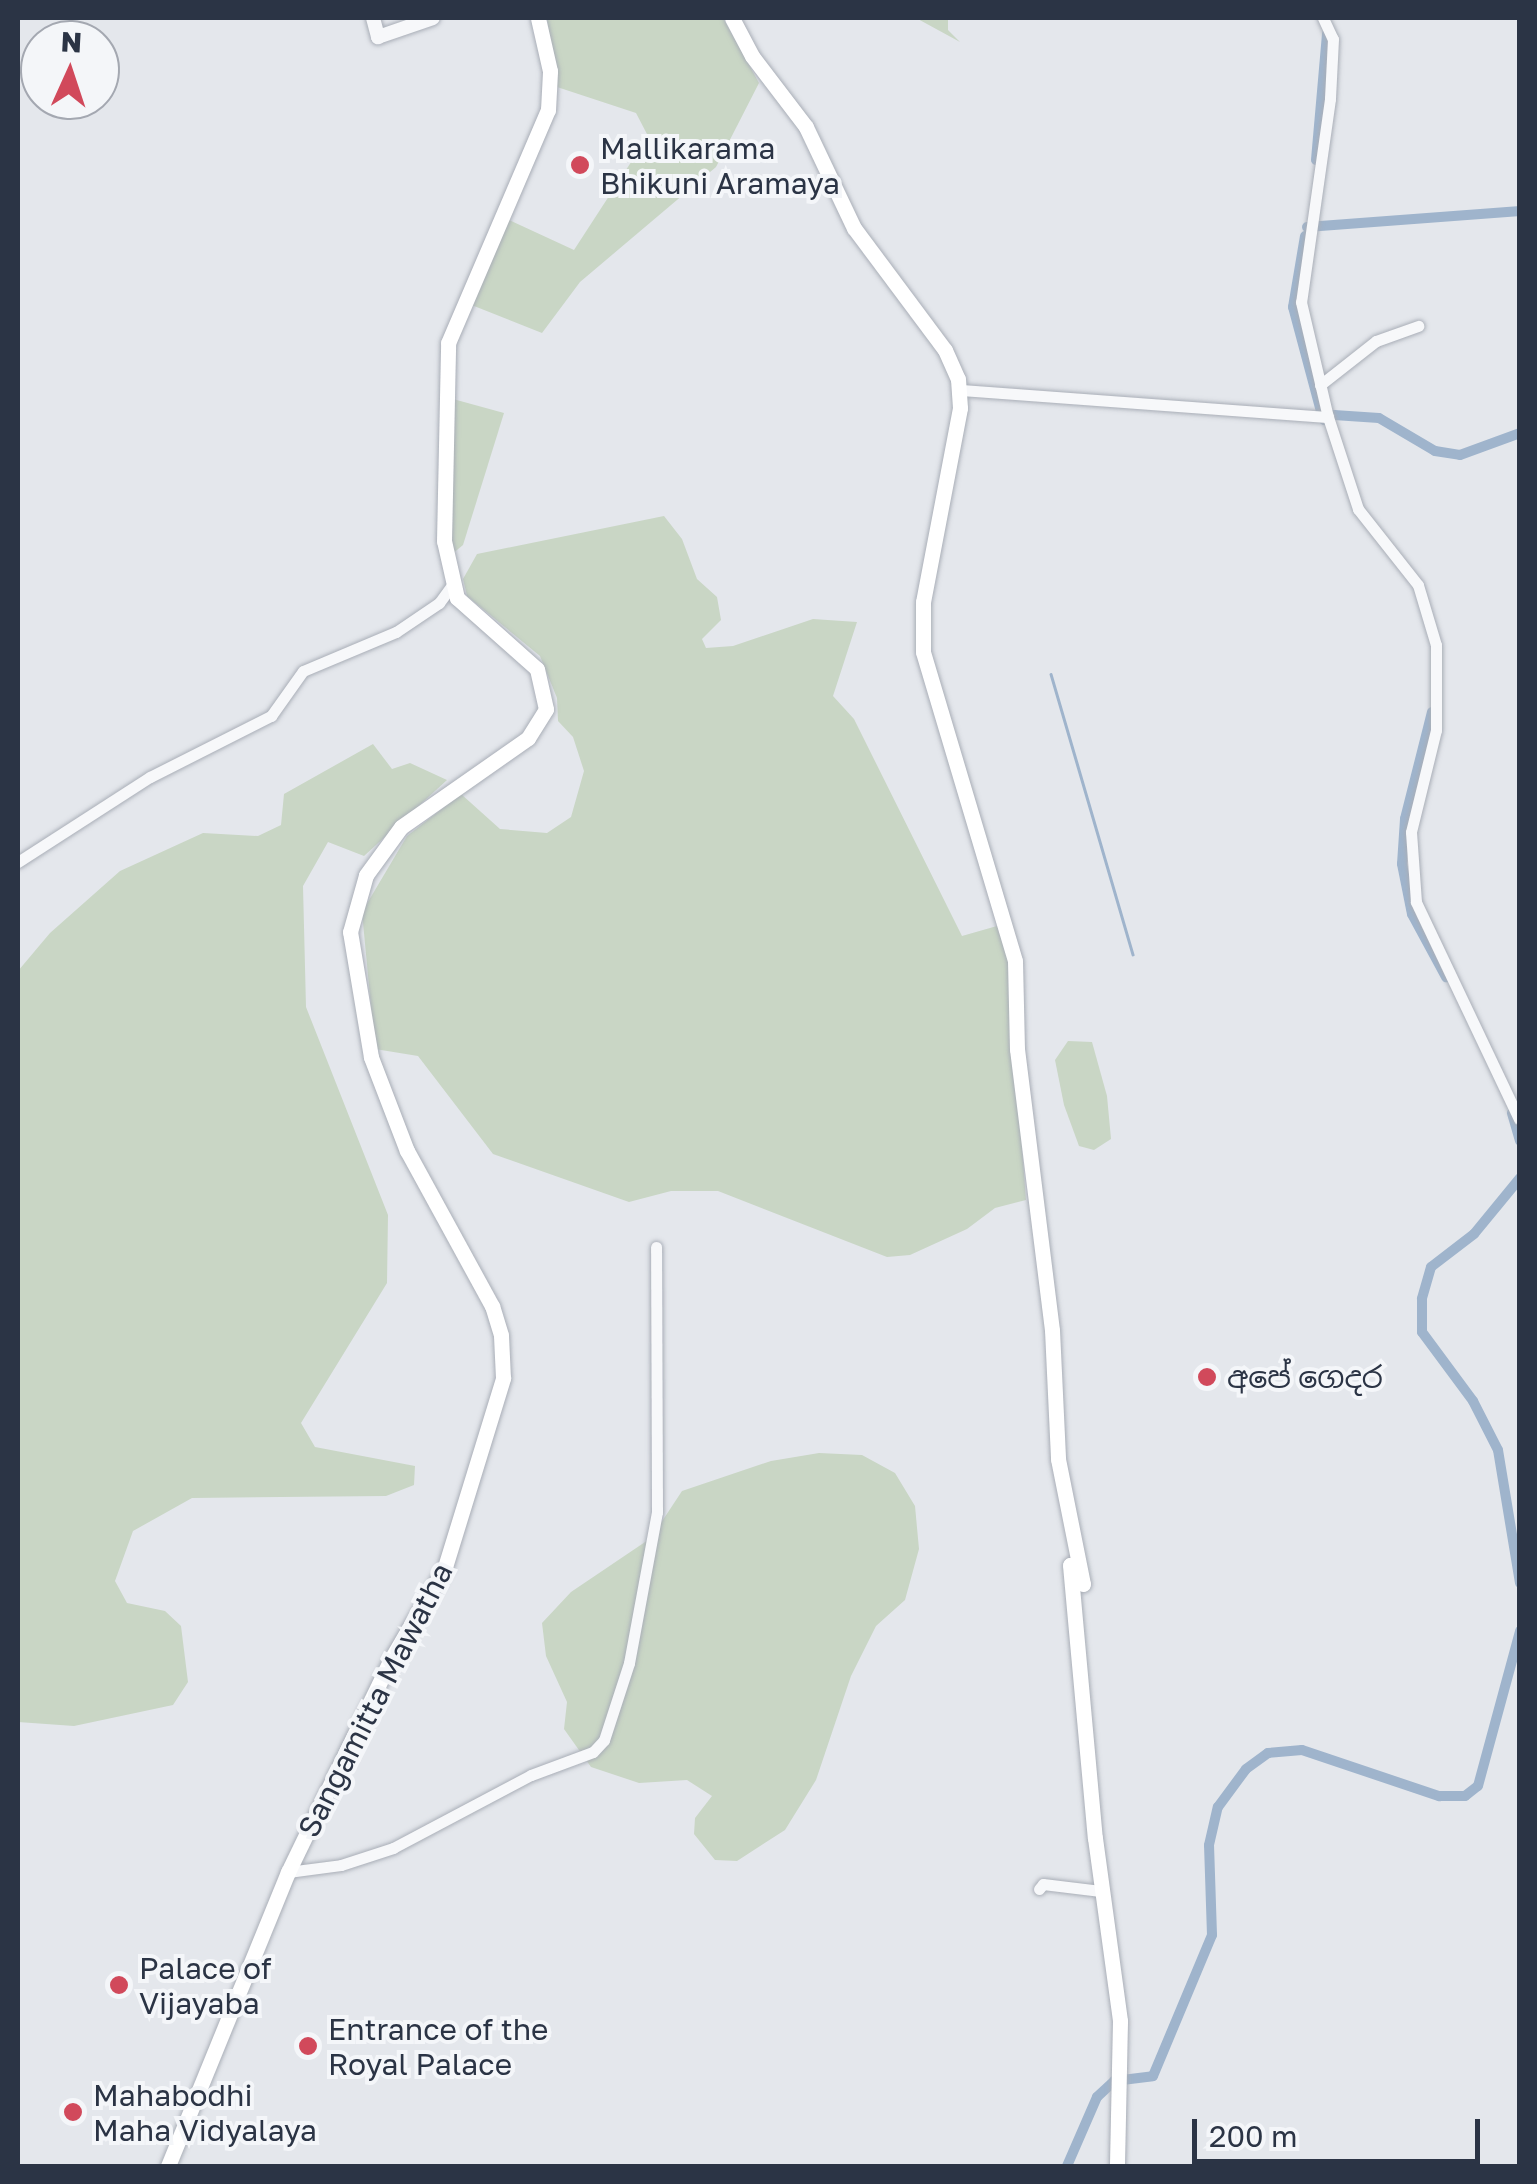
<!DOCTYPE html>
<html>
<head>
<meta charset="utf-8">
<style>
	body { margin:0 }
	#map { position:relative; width:1537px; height:2184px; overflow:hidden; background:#e4e7ec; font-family:"Golos Text","Noto Sans Sinhala",sans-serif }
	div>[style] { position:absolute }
	.green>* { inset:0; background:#c9d6c5 }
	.stream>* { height:2.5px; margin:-1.25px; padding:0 1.25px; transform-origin:1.25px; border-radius:1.25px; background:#9fb4cc }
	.canal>* { height:10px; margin:-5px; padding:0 5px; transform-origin:5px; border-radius:5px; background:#9fb4cc }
	.roads { filter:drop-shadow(0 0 2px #a9aeb7) drop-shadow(0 0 2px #a9aeb7) }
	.minor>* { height:11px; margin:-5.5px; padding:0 5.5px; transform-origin:5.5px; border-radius:5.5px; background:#f7f8fa }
	.tertiary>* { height:14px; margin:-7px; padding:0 7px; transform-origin:7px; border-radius:7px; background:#f7f8fa }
	.secondary>* { height:15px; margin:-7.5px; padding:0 7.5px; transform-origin:7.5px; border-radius:7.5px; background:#fff }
	.dots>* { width:28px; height:28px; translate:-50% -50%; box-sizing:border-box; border:5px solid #f4f6f9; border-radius:50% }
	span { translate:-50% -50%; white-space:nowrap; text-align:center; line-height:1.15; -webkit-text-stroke:8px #f4f6f9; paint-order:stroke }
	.poi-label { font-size:30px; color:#2b3445 }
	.left { translate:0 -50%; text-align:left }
	.street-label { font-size:30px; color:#2b3445 }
	.frame { position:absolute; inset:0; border:20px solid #2b3445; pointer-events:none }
	.north { position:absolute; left:20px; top:20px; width:100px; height:100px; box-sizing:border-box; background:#f4f6f9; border:2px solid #a4a8b1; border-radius:50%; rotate:3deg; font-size:28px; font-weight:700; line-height:40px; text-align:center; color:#2b3445 }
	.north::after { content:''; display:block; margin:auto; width:35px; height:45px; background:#d1495b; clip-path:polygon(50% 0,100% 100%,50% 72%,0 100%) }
	.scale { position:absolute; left:1192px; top:2119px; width:288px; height:45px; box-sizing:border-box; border:5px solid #2b3445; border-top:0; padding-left:12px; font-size:30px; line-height:35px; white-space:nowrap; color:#2b3445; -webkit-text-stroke:8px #f4f6f9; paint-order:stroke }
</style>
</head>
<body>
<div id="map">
	<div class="green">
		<div style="clip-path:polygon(547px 18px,723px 18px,759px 83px,716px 167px,580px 282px,542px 333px,469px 304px,507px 219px,574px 250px,648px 136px,636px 113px,557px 87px)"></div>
		<div style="clip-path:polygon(916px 18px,948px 18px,948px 30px,960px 42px)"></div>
		<div style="clip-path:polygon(453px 399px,504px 413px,463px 545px,451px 555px)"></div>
		<div style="clip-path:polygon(664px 516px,682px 539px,697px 579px,717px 597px,721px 620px,702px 639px,706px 648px,733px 646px,813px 619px,857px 622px,833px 696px,854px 719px,962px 936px,997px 926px,1007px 948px,1026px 1200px,995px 1208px,967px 1229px,910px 1255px,887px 1257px,718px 1191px,671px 1191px,629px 1202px,493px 1154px,418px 1056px,375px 1049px,362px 912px,407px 836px,461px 794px,500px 829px,547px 833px,571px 817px,584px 771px,573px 737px,558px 721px,557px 698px,540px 656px,467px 596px,463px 579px,477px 554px)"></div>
		<div style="clip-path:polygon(373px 744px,392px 769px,410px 763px,447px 780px,364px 856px,328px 842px,303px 886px,306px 1007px,388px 1215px,387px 1283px,301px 1423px,315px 1447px,415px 1466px,414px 1485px,386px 1496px,192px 1498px,133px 1531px,115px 1581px,127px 1603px,165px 1611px,181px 1626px,188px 1682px,173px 1705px,74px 1726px,18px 1722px,18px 971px,50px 933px,120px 871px,203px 833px,258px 836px,281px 825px,284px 794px)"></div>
		<div style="clip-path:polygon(1068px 1041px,1092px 1042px,1107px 1096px,1111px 1139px,1094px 1150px,1079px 1146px,1064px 1105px,1055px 1060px)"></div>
		<div style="clip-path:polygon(819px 1453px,862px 1455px,895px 1473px,915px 1506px,919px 1549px,905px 1600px,876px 1626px,851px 1676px,816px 1780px,785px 1830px,737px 1861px,715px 1860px,694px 1834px,695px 1818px,712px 1796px,687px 1780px,639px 1783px,591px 1767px,564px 1729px,567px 1702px,546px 1656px,542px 1623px,571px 1592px,651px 1538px,682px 1491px,771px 1461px)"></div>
	</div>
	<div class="stream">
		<div style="left:1051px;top:674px;width:292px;rotate:73.7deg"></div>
	</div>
	<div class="canal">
		<div style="left:1316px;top:160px;width:127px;rotate:-85deg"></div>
		<div style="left:1307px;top:227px;width:214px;rotate:-4.3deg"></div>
		<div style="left:1305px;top:236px;width:72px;rotate:99.6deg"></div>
		<div style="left:1293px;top:307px;width:112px;rotate:75deg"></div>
		<div style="left:1324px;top:420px;width:11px;rotate:-27deg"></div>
		<div style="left:1334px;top:415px;width:45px;rotate:3.8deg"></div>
		<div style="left:1379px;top:418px;width:65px;rotate:30.5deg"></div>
		<div style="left:1435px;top:451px;width:25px;rotate:9deg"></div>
		<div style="left:1460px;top:455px;width:64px;rotate:-20.1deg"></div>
		<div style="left:1432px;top:712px;width:110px;rotate:104.2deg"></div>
		<div style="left:1405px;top:819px;width:45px;rotate:93.8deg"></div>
		<div style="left:1402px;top:864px;width:51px;rotate:78.7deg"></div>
		<div style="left:1412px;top:914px;width:72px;rotate:61.6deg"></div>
		<div style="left:1512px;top:1113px;width:29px;rotate:74deg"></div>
		<div style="left:1520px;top:1178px;width:72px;rotate:129.4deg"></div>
		<div style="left:1474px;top:1234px;width:54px;rotate:142.5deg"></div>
		<div style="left:1431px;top:1267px;width:33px;rotate:106deg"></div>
		<div style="left:1422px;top:1299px;width:33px;rotate:90deg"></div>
		<div style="left:1422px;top:1332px;width:86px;rotate:53.5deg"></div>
		<div style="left:1473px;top:1401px;width:55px;rotate:63deg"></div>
		<div style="left:1498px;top:1450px;width:135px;rotate:80.6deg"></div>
		<div style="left:1067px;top:2166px;width:75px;rotate:-66.5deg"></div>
		<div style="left:1097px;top:2097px;width:23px;rotate:-43deg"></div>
		<div style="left:1114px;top:2081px;width:39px;rotate:-7deg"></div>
		<div style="left:1153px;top:2076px;width:153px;rotate:-67.3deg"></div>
		<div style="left:1212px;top:1935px;width:90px;rotate:-91.9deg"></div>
		<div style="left:1209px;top:1845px;width:39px;rotate:-77deg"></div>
		<div style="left:1218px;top:1807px;width:47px;rotate:-53.6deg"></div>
		<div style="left:1246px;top:1769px;width:27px;rotate:-36deg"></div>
		<div style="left:1268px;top:1753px;width:34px;rotate:-5deg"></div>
		<div style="left:1302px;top:1750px;width:145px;rotate:18.6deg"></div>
		<div style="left:1439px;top:1796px;width:26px"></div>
		<div style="left:1465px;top:1796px;width:16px;rotate:-38deg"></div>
		<div style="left:1478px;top:1786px;width:161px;rotate:-74.8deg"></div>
	</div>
	<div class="roads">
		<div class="minor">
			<div style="left:1323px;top:18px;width:23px;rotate:65deg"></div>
			<div style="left:1333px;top:39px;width:60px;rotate:92.9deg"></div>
			<div style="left:1330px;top:99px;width:205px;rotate:98.1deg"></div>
			<div style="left:1301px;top:302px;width:118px;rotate:76.8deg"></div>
			<div style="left:1320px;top:385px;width:71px;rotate:-38.2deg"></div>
			<div style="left:1376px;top:341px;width:45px;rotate:-19.7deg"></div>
			<div style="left:960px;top:390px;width:369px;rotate:4.2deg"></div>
			<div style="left:1328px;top:417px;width:97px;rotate:71.9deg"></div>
			<div style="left:1358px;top:509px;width:97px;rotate:51.7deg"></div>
			<div style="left:1418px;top:585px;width:63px;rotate:73.3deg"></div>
			<div style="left:1436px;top:645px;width:85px;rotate:90deg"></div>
			<div style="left:1436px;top:730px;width:105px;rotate:103.8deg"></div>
			<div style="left:1411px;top:832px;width:70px;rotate:85.9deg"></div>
			<div style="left:1416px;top:902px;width:240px;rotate:64.6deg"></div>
			<div style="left:18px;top:862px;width:157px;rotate:-32.8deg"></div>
			<div style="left:150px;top:777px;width:136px;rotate:-26.8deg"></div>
			<div style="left:271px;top:716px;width:55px;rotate:-54.6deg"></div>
			<div style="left:303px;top:671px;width:101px;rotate:-22.8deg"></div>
			<div style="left:396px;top:632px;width:52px;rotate:-34deg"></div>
			<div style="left:439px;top:603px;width:22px;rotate:-54deg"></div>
			<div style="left:288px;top:1872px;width:53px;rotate:-7.5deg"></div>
			<div style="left:341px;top:1865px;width:55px;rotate:-18.1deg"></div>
			<div style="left:393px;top:1848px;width:156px;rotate:-27.9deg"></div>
			<div style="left:531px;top:1775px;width:66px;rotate:-20.4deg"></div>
			<div style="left:593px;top:1752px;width:16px;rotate:-47deg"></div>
			<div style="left:604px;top:1740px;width:81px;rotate:-72deg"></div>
			<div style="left:629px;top:1663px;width:154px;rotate:-79.5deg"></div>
			<div style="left:657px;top:1512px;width:265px;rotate:-90.2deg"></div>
			<div style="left:1039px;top:1889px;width:6px;rotate:-51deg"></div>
			<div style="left:1043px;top:1884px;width:58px;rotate:6.9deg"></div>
		</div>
		<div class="tertiary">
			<div style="left:373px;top:18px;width:20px;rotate:75deg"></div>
			<div style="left:378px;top:37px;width:58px;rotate:-19.1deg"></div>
		</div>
		<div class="secondary">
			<div style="left:732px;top:18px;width:43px;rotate:62.2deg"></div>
			<div style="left:752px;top:56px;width:89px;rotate:52.7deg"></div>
			<div style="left:806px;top:127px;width:112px;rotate:64.6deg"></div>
			<div style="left:854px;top:228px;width:152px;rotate:53.3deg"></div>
			<div style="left:945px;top:350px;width:32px;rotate:66deg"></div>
			<div style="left:958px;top:379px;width:29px;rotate:86deg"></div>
			<div style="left:960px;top:408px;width:197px;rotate:100.8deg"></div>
			<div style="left:923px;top:602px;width:50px;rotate:90deg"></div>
			<div style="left:923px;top:652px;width:322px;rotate:73.4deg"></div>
			<div style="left:1015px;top:961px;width:88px;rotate:88.7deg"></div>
			<div style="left:1017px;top:1049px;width:283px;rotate:82.9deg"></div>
			<div style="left:1052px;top:1330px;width:129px;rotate:87.3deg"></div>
			<div style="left:1058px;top:1459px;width:127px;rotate:78.7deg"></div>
			<div style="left:1083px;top:1584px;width:23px;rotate:-124deg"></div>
			<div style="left:1070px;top:1565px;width:274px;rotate:84.8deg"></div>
			<div style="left:1095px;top:1838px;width:185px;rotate:82.2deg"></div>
			<div style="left:1120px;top:2021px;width:145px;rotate:91.2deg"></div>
			<div style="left:168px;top:2166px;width:318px;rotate:-67.8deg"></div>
			<div style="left:288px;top:1872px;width:237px;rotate:-64.2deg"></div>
			<div style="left:391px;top:1659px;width:107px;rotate:-59.6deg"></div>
			<div style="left:445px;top:1567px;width:198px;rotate:-72.9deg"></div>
			<div style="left:503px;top:1378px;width:43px;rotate:-92.7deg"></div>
			<div style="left:501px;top:1335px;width:30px;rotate:-107deg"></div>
			<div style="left:492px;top:1306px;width:177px;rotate:-118.7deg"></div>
			<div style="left:407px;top:1151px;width:101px;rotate:-111deg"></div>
			<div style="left:371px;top:1057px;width:127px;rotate:-99.5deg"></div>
			<div style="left:350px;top:932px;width:59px;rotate:-74.3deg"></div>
			<div style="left:366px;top:875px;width:59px;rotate:-53.9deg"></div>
			<div style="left:401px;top:827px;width:155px;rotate:-35deg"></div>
			<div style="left:528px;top:738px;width:34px;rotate:-58deg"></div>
			<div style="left:546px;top:709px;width:41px;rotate:-102.7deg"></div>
			<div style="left:537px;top:669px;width:107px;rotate:-138.4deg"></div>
			<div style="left:457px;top:598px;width:58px;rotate:-102.8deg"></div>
			<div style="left:444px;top:541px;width:198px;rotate:-88.8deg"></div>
			<div style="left:448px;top:343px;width:254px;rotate:-66.8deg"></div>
			<div style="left:548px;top:110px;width:39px;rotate:-87deg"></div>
			<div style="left:550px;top:71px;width:54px;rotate:-102.8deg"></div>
		</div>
	</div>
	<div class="dots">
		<div style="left:580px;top:165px;background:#d1495b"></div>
		<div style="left:1207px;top:1377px;background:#d1495b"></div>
		<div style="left:119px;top:1985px;background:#d1495b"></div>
		<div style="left:308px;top:2046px;background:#d1495b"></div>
		<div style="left:73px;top:2112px;background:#d1495b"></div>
	</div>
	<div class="poi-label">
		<span class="left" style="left:600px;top:165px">Mallikarama<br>Bhikuni Aramaya</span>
		<span class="left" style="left:1227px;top:1377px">අපේ ගෙදර</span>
		<span class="left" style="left:139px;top:1985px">Palace of<br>Vijayaba</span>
		<span class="left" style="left:328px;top:2046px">Entrance of the<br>Royal Palace</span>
		<span class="left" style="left:93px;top:2112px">Mahabodhi<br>Maha Vidyalaya</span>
	</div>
	<div class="street-label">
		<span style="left:375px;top:1700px;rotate:-63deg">Sangamitta Mawatha</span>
	</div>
	<div class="frame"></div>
	<div class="north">N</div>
	<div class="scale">200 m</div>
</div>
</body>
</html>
